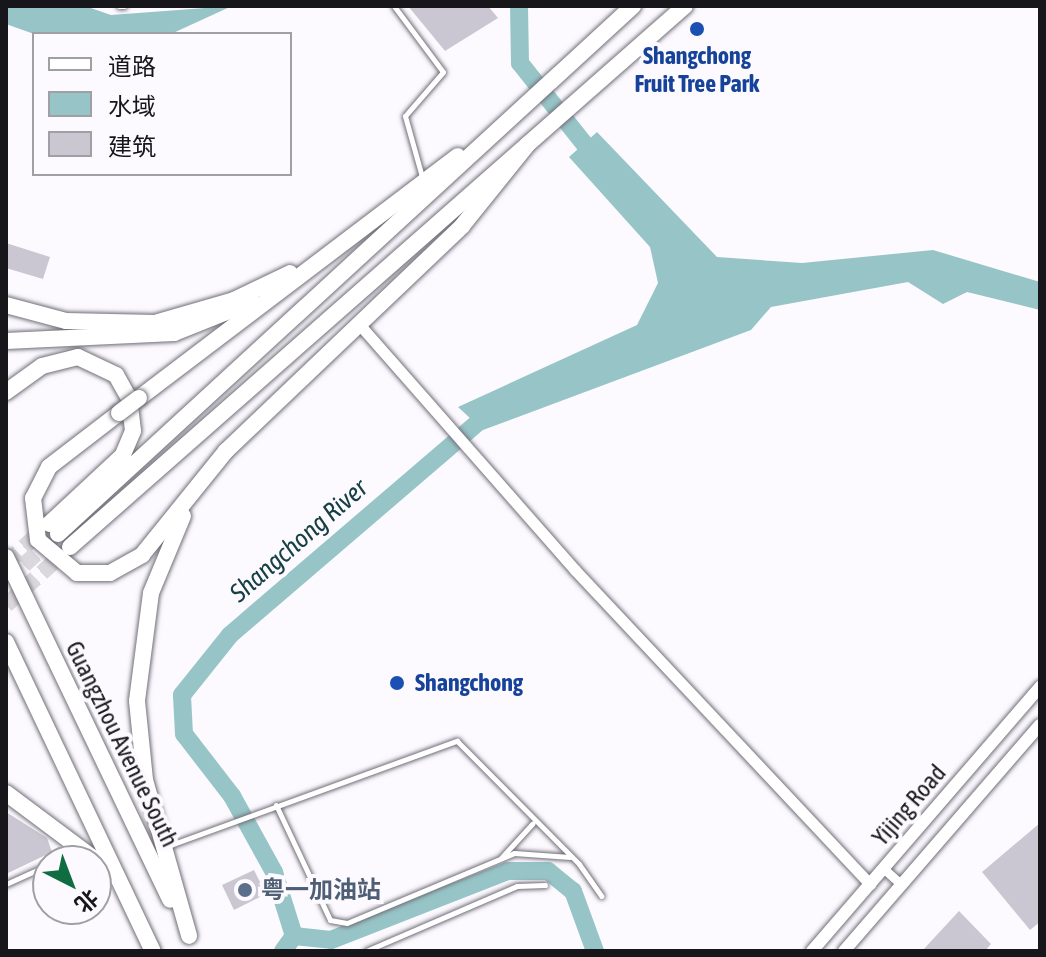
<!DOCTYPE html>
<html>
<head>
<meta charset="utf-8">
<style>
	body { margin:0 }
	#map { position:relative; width:1046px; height:957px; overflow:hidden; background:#fcfaff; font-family:"Asap Condensed","Noto Sans SC",sans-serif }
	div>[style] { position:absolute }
	.water>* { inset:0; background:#97c5c7 }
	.river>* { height:18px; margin:-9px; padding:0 9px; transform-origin:9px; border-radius:9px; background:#97c5c7 }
	.building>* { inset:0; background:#cac7d2 }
	.trunk-tunnel>* { height:16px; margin-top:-8px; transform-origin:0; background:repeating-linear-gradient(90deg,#dad8dd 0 16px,transparent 0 24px) }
	.roads { filter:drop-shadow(0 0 2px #716e78) drop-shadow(0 0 2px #716e78) }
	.service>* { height:5px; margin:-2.5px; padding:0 2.5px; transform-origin:2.5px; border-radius:2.5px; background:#fff }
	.minor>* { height:9px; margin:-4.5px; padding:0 4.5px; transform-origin:4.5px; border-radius:4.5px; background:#fff }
	.tertiary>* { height:11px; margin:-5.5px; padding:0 5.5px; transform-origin:5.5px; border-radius:5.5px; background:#fff }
	.secondary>* { height:12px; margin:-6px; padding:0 6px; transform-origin:6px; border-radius:6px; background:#fff }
	.trunk>* { height:16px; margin:-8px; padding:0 8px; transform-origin:8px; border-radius:8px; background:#fff }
	.bridges { filter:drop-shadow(0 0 2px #716e78) drop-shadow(0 0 2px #716e78) }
	.trunk-bridge>* { height:16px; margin:-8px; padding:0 8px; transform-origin:8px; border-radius:8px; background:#fff }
	.dots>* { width:22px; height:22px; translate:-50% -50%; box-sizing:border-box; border:4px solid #fcfaff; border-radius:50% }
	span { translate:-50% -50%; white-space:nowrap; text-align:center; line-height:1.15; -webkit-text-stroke:8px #fcfaff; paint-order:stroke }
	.transit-label { font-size:24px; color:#164399; font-weight:700 }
	.left { translate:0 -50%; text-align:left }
	.street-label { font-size:24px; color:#17161a }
	.service-label { font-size:24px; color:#4e5e75; font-weight:700 }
	.water-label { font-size:26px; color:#164043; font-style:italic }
	.frame { position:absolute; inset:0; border:8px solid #17161a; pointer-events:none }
	.legend { position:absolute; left:32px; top:32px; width:260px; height:144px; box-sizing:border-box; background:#fcfaff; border:2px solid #a09fa3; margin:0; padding:10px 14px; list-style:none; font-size:24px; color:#17161a }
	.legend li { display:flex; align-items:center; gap:16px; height:40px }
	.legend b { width:40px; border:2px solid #a09fa3 }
	.north { position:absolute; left:32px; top:845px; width:80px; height:80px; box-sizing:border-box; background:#fcfaff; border:2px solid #a09fa3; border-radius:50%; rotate:138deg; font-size:22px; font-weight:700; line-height:32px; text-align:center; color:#17161a }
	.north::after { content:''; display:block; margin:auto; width:28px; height:36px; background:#106d41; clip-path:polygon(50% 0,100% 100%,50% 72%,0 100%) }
</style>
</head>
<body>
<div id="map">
	<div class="water">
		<div style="clip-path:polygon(6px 6px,85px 6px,111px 15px,232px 6px,171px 34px,34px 34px,6px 24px)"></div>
		<div style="clip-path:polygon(597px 132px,717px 257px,802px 263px,933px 250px,1040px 282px,1040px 310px,967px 292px,943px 304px,908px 282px,771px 307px,751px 330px,483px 430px,458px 407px,637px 325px,658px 283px,650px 247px,569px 157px)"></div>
	</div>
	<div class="river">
		<div style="left:519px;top:6px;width:57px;rotate:89deg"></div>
		<div style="left:520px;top:63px;width:125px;rotate:51.5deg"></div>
		<div style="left:294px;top:936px;width:37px;rotate:6deg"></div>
		<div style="left:331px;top:940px;width:190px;rotate:-21.3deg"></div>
		<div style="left:508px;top:871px;width:40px"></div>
		<div style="left:548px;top:871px;width:32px;rotate:39deg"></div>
		<div style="left:573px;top:891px;width:64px;rotate:69.9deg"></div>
		<div style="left:283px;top:951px;width:19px;rotate:-54deg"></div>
		<div style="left:294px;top:936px;width:67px;rotate:-107.4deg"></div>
		<div style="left:274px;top:872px;width:87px;rotate:-118.9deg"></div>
		<div style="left:232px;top:796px;width:78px;rotate:-127.7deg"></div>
		<div style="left:184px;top:734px;width:39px;rotate:-93deg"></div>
		<div style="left:182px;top:695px;width:77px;rotate:-51.3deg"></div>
		<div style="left:230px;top:635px;width:348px;rotate:-40.6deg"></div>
	</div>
	<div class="building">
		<div style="clip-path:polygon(408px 6px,488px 6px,498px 18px,445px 51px)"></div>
		<div style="clip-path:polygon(6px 243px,50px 257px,43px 279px,6px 268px)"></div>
		<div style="clip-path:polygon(6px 812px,47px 838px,52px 852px,6px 874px)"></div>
		<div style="clip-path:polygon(1040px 823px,1040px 922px,1030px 930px,982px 872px)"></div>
		<div style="clip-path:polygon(254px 870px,266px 894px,234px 910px,222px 885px)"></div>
		<div style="clip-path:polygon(959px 911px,991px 944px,985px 951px,922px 951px)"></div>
	</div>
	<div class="trunk-tunnel">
		<div style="left:6px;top:563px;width:52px;rotate:-41.9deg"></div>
		<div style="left:6px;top:581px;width:70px;rotate:-42.1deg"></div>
		<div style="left:6px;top:605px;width:82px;rotate:-42deg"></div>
	</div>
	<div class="roads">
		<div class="service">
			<div style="left:119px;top:6px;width:5px"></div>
			<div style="left:394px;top:6px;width:82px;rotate:53.4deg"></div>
			<div style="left:443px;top:72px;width:58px;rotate:130.8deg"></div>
			<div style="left:405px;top:116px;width:63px;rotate:74.4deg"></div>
			<div style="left:276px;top:805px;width:127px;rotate:64.8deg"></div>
			<div style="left:330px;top:920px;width:17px;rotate:10deg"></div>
			<div style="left:347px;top:923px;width:181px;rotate:-22.7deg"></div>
			<div style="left:514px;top:853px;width:56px;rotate:4.1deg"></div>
			<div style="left:165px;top:847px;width:311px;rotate:-20deg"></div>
			<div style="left:457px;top:741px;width:173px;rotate:45.2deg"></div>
			<div style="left:579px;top:864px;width:39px;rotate:55deg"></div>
			<div style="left:501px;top:858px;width:47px;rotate:-47.6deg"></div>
			<div style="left:57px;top:861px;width:23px;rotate:-23deg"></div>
			<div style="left:6px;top:884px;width:46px;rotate:-24.3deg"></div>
			<div style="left:366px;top:951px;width:164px;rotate:-23.3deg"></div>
			<div style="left:517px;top:886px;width:28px;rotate:-2deg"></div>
		</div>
		<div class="minor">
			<div style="left:883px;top:868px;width:24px;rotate:42deg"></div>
		</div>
		<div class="tertiary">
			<div style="left:359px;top:324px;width:327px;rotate:48.7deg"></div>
			<div style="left:575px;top:570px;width:431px;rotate:46.8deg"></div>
		</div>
		<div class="secondary">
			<div style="left:812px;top:951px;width:349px;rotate:-49.2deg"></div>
			<div style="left:844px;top:951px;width:299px;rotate:-49.1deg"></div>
		</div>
		<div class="trunk">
			<div style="left:6px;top:305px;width:62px;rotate:14.9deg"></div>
			<div style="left:66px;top:321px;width:89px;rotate:1.3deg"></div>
			<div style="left:155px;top:323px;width:82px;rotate:-16.2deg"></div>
			<div style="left:234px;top:300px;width:62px;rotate:-25.7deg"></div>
			<div style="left:6px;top:341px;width:168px;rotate:-2.7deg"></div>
			<div style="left:174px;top:333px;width:84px;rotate:-21.7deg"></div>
			<div style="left:6px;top:392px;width:44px;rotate:-35.8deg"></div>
			<div style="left:42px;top:366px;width:37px;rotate:-14deg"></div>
			<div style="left:78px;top:357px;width:42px;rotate:25.3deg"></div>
			<div style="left:116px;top:375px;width:26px;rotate:61deg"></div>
			<div style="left:129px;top:398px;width:33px;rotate:83deg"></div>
			<div style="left:133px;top:431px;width:26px;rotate:113deg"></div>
			<div style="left:123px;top:455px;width:101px;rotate:137deg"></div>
			<div style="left:139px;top:398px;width:400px;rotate:-37.2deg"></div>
			<div style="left:119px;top:413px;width:88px;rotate:142.4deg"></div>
			<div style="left:49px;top:467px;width:35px;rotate:117deg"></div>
			<div style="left:33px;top:498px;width:42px;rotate:83.2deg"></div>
			<div style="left:38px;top:540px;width:51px;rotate:40.2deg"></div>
			<div style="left:77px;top:573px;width:33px"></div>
			<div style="left:110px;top:573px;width:37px;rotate:-29deg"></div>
			<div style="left:142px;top:555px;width:134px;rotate:-51.1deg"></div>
			<div style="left:226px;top:451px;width:326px;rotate:-43.6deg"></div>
			<div style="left:462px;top:226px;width:105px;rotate:-51.2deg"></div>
			<div style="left:183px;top:516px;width:83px;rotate:112.6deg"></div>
			<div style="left:151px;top:593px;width:109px;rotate:97.4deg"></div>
			<div style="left:137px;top:701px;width:79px;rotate:84.2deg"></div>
			<div style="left:145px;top:780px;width:162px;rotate:74.2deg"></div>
			<div style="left:58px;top:534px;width:781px;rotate:-42.56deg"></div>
			<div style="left:70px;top:547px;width:819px;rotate:-41.34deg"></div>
			<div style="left:6px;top:557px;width:380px;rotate:64.4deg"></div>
			<div style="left:6px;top:642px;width:342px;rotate:64.6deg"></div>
			<div style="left:6px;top:793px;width:134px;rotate:36.8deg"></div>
		</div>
	</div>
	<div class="bridges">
		<div class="trunk-bridge">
			<div style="left:119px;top:413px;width:25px;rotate:-37deg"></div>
		</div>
	</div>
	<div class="dots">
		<div style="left:697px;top:29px;background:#1a4fb4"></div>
		<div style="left:397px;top:683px;background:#1a4fb4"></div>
		<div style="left:245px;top:890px;background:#5c6f8a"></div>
	</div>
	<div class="transit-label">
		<span style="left:697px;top:70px">Shangchong<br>Fruit Tree Park</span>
		<span class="left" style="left:415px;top:683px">Shangchong</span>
	</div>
	<div class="street-label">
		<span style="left:122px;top:744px;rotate:64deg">Guangzhou Avenue South</span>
		<span style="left:909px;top:805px;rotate:-49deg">Yijing Road</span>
	</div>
	<div class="service-label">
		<span class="left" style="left:261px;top:890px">粤一加油站</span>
	</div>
	<div class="water-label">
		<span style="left:299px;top:541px;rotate:-41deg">Shangchong River</span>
	</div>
	<div class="frame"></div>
	<ul class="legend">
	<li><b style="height:10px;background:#fff"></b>道路</li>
	<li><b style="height:22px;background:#97c5c7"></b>水域</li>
	<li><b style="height:22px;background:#cac7d2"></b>建筑</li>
	</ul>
	<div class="north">北</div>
</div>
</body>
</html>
